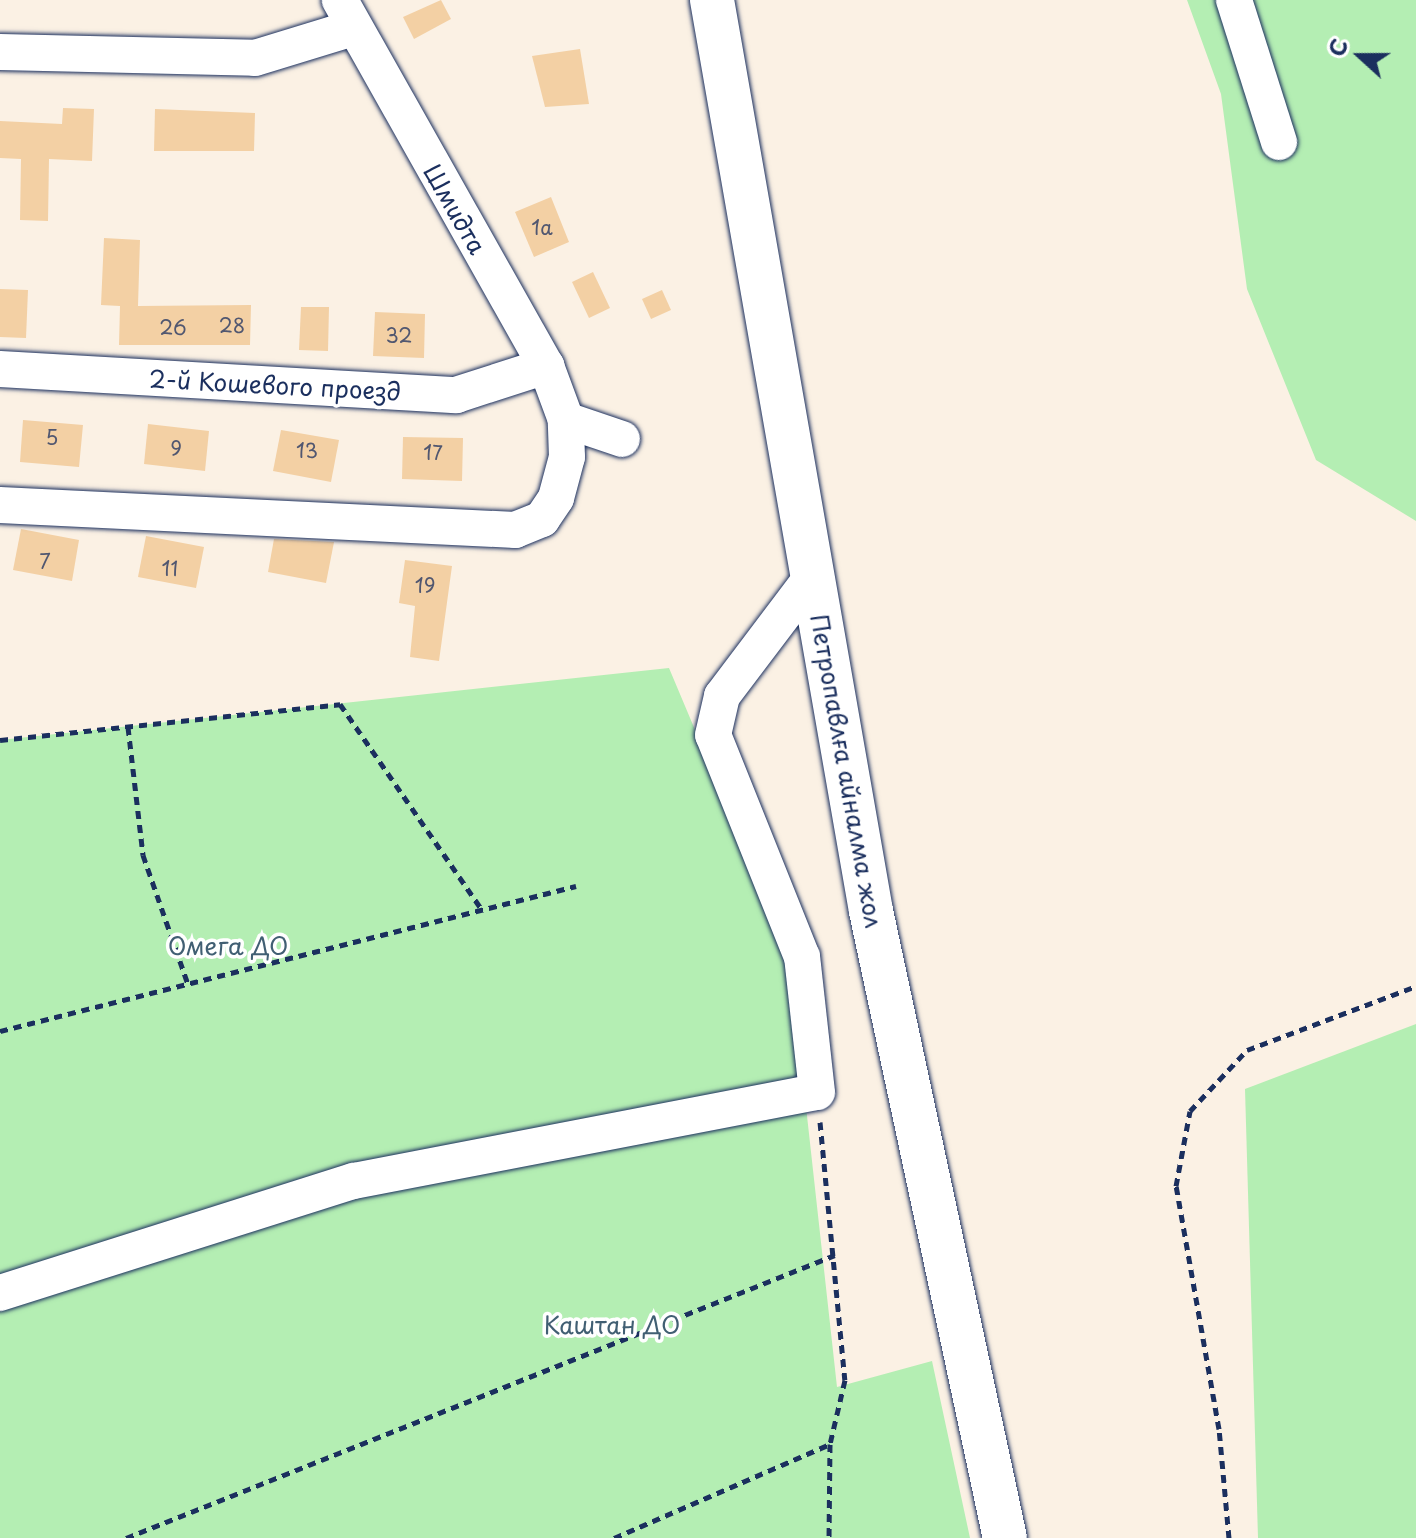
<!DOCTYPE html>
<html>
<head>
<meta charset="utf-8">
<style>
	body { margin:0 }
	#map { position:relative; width:1416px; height:1538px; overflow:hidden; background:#fbf1e4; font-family:"Playpen Sans",sans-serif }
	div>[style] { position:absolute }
	.green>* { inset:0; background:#b4eeb3 }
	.building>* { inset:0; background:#f3d0a4 }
	.path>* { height:5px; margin-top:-2.5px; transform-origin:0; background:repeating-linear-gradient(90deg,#1b2f5e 0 8px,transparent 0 14px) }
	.roads { filter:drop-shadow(0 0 2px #1b2f5e) drop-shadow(0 0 2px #1b2f5e) }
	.minor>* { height:36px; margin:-18px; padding:0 18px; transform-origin:18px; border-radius:18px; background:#fff }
	.highway>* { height:44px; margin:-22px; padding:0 22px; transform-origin:22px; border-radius:22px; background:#fff }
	span { translate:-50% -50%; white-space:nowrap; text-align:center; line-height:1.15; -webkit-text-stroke:7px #fff; paint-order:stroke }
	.number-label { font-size:20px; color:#515770 }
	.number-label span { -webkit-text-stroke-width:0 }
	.street-label { font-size:24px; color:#1b2f5e }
	.park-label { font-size:24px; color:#415f73 }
	.north { position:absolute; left:1320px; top:16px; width:80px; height:80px; -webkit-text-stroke:6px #fff; paint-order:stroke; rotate:291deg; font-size:22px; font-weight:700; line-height:32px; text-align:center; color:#1b2f5e }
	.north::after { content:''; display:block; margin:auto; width:28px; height:36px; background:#1b2f5e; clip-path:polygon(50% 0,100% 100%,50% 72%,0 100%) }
</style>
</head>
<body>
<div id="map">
	<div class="green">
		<div style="clip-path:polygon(1187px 0,1416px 0,1416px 521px,1316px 460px,1247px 289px,1221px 94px)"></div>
		<div style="clip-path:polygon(669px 668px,789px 953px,837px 1387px,932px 1361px,970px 1538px,0 1538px,0 740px)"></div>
		<div style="clip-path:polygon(1416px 1024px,1416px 1538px,1258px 1538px,1245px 1089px)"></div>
	</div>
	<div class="building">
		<div style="clip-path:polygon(441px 0,451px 19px,414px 39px,403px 17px)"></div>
		<div style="clip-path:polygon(580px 49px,589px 104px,545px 107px,532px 56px)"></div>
		<div style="clip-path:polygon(63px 108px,94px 109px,92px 161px,49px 159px,48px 221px,20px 220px,21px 159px,0 158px,0 121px,62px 124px)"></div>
		<div style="clip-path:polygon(155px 109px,255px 113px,254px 151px,154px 151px)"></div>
		<div style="clip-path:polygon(551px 197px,569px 242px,534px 257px,515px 212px)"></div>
		<div style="clip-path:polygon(104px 238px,140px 240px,138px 306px,251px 305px,250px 345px,119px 345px,120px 306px,101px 305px)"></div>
		<div style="clip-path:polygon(593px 272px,610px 308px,589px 318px,572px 282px)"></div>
		<div style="clip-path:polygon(0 289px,28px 290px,26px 338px,0 337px)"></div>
		<div style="clip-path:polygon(662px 290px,671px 310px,651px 319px,642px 299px)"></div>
		<div style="clip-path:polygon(301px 307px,329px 307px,328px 351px,299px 350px)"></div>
		<div style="clip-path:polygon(375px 312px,425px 314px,424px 358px,373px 356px)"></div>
		<div style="clip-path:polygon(23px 420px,83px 425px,79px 467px,20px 462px)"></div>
		<div style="clip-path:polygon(148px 424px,209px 431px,205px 471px,144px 464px)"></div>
		<div style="clip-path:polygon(281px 430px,339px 440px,331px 482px,273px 471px)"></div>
		<div style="clip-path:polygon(403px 437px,463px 438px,462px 481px,402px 479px)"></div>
		<div style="clip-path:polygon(21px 529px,79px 540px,72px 581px,13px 570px)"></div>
		<div style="clip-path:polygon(146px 536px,204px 547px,196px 588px,138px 577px)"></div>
		<div style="clip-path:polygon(274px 539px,334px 542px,326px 583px,268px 572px)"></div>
		<div style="clip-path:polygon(405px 560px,452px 566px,439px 661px,410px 657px,415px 606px,399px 603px)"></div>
	</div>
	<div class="path">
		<div style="left:128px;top:727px;width:129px;rotate:83.3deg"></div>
		<div style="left:143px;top:855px;width:137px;rotate:70.8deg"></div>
		<div style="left:0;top:740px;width:342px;rotate:-6deg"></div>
		<div style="left:340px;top:704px;width:250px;rotate:55.4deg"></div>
		<div style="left:0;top:1031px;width:594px;rotate:-14.13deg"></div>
		<div style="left:820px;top:1122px;width:259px;rotate:84.5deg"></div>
		<div style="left:845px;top:1380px;width:66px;rotate:103.2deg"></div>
		<div style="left:830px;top:1444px;width:94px;rotate:90.6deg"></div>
		<div style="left:126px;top:1538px;width:763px;rotate:-21.76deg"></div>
		<div style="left:614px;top:1538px;width:236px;rotate:-23.5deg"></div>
		<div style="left:1229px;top:1538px;width:109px;rotate:-95.2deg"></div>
		<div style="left:1219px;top:1429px;width:247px;rotate:-100deg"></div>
		<div style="left:1176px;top:1186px;width:76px;rotate:-79.4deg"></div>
		<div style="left:1190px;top:1111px;width:83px;rotate:-46.9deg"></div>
		<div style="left:1247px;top:1050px;width:181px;rotate:-20.7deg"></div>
	</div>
	<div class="roads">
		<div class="minor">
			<div style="left:1234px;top:0;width:149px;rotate:72.4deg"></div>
			<div style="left:0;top:52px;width:255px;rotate:1.3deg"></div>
			<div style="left:255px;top:58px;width:99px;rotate:-17deg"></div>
			<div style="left:0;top:369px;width:457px;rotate:3.3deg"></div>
			<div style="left:456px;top:395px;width:95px;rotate:-17.9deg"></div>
			<div style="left:566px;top:420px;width:59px;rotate:18.7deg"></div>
			<div style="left:0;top:505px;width:516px;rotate:2.78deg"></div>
			<div style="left:515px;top:530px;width:29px;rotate:-22deg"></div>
			<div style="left:542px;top:519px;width:25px;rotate:-56deg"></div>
			<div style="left:556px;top:498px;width:42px;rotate:-75deg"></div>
			<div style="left:567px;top:457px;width:37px;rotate:-92deg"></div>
			<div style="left:566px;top:420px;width:58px;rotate:-110.3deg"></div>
			<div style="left:546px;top:366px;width:420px;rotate:-119.4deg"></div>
			<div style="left:0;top:1293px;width:371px;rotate:-17.6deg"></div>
			<div style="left:354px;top:1181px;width:471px;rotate:-10.9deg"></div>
			<div style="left:817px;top:1092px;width:136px;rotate:-96.3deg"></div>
			<div style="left:802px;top:957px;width:239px;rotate:-111.8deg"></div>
			<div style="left:713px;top:735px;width:40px;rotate:-77deg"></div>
			<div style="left:722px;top:696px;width:149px;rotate:-52.9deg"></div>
		</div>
		<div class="highway">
			<div style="left:712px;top:0;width:925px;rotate:80.1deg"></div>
			<div style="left:871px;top:911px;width:641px;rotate:77.94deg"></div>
		</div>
	</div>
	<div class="number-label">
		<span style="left:542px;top:227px">1а</span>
		<span style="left:232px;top:325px">28</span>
		<span style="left:173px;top:327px">26</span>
		<span style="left:399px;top:335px">32</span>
		<span style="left:52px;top:437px">5</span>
		<span style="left:176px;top:448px">9</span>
		<span style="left:307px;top:450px">13</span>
		<span style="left:433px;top:452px">17</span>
		<span style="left:45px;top:561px">7</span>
		<span style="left:170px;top:568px">11</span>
		<span style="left:425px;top:585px">19</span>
	</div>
	<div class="street-label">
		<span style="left:455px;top:209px;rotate:60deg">Шмидта</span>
		<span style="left:275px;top:385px;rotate:3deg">2-й Кошевого проезд</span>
		<span style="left:847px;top:771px;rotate:80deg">Петропавлға айналма жол</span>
	</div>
	<div class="park-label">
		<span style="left:228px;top:946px">Омега ДО</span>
		<span style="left:612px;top:1325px">Каштан ДО</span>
	</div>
	<div class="north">С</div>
</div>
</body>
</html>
